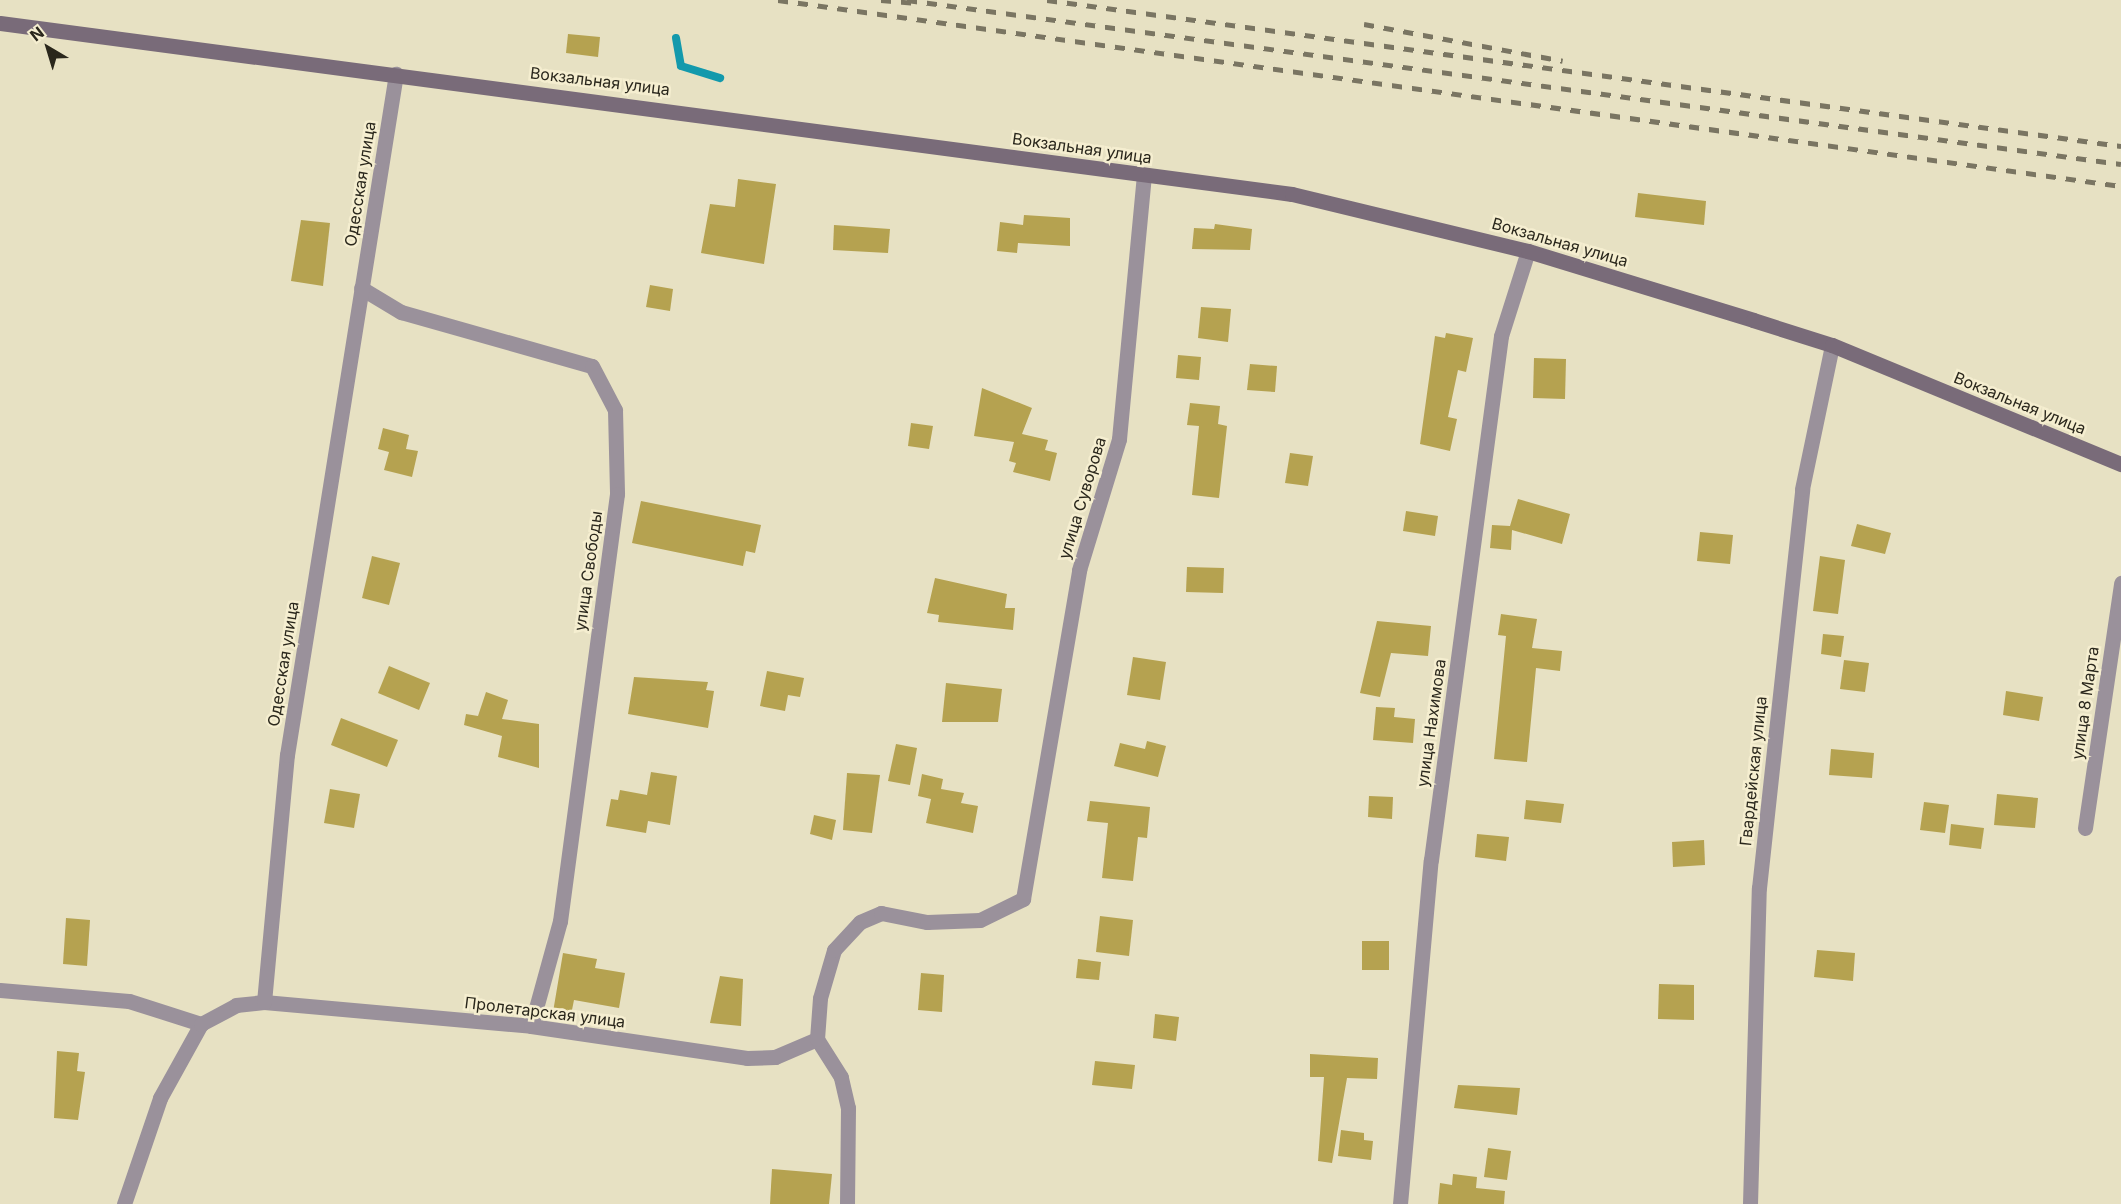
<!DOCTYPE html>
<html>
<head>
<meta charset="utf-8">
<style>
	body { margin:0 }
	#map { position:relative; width:2121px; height:1204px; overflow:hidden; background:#e7e1c3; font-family:Inter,sans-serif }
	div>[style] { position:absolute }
	.stream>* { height:8px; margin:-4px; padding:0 4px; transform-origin:4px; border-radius:4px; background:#1399ac }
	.building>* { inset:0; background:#b5a250 }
	.minor>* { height:15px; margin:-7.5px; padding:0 7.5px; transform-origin:7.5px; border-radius:7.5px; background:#9a919b }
	.secondary>* { height:15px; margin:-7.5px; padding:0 7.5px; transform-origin:7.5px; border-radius:7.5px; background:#796b79 }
	.rail>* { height:4.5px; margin-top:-2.25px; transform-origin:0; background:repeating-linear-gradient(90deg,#7a7562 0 10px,transparent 0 20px) }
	span { translate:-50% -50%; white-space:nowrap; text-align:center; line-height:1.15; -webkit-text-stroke:5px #f5eed0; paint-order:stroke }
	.street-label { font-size:16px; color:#2a271c }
	.north { position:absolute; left:18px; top:18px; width:60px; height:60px; -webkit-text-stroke:4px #f5eed0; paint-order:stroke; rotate:322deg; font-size:16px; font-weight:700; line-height:24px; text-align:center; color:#2a271c }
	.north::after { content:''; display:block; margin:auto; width:21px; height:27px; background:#2a271c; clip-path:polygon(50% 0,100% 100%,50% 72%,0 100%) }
</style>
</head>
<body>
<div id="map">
	<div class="stream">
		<div style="left:676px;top:38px;width:28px;rotate:80deg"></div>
		<div style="left:681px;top:66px;width:41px;rotate:17.1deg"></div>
	</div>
	<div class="building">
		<div style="clip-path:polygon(568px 34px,600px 37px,598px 57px,566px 53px)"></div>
		<div style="clip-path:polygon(738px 179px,776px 184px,764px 264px,701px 253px,710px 204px,735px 207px)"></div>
		<div style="clip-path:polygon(1638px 193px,1706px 201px,1704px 225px,1635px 217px)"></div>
		<div style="clip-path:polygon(1024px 215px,1070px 218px,1070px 246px,1018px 243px,1017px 253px,997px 251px,1000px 222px,1023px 225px)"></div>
		<div style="clip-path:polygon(301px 220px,330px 223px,323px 286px,291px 281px)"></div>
		<div style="clip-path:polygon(1215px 224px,1252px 229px,1250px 250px,1192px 249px,1194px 228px,1214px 229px)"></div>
		<div style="clip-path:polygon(834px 225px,890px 229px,888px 253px,833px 250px)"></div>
		<div style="clip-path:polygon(650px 285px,673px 289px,670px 311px,646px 307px)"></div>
		<div style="clip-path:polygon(1201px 307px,1231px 309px,1228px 342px,1198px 338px)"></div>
		<div style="clip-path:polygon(1446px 333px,1473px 338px,1466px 372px,1458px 370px,1448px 417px,1457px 419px,1450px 451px,1420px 444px,1435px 336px,1445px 338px)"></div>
		<div style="clip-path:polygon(1178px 355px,1201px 357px,1199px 380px,1176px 378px)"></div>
		<div style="clip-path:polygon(1534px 358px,1566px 359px,1565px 399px,1533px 398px)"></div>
		<div style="clip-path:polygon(1250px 364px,1277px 366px,1275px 392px,1247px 390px)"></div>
		<div style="clip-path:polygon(982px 388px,1032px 408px,1022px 434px,1048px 440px,1045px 450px,1057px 453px,1050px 481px,1013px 472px,1016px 463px,1009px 461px,1014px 442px,974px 436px)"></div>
		<div style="clip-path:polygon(1190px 403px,1220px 406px,1218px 424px,1227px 426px,1219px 498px,1192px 495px,1199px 426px,1187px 425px)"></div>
		<div style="clip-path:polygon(911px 423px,933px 426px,929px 449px,908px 446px)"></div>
		<div style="clip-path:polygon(383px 428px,409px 435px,406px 449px,418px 451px,412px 477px,384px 470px,389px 452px,378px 449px)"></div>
		<div style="clip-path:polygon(1290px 453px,1313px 456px,1308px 486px,1285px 483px)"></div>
		<div style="clip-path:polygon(1518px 499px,1570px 514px,1562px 544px,1512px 530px,1511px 550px,1490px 548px,1492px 525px,1510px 526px)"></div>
		<div style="clip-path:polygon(641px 501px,761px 525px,755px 553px,746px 551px,743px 566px,632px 543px)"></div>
		<div style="clip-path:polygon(1406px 511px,1438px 516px,1435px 536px,1403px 531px)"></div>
		<div style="clip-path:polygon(1857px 524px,1891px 533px,1885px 554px,1851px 546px)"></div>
		<div style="clip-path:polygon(1700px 532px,1733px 535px,1730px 564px,1697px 561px)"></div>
		<div style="clip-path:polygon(372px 556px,400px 563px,389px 605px,362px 598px)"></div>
		<div style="clip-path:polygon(1820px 556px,1845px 560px,1838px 614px,1813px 611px)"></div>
		<div style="clip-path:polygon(1187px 567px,1224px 568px,1223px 593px,1186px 592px)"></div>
		<div style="clip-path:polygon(935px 578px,1007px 594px,1005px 608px,1015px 608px,1013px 630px,938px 622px,939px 615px,927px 613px)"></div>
		<div style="clip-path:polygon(1501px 614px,1537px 619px,1532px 648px,1562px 651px,1560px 671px,1536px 668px,1527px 762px,1494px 759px,1506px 636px,1498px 635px)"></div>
		<div style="clip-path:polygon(1377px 621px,1431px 626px,1428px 656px,1391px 653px,1380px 697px,1360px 693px)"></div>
		<div style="clip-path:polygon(1823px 634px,1844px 636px,1841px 657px,1821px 654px)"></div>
		<div style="clip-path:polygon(1133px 657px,1166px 662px,1160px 700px,1127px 695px)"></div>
		<div style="clip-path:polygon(1844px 660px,1869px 663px,1865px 692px,1840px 689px)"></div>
		<div style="clip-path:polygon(389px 666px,430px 683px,419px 710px,378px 693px)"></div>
		<div style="clip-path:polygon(767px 671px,804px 678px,800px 697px,788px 695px,785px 711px,760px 706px)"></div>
		<div style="clip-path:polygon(634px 677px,708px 682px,706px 690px,714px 691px,708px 728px,628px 714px)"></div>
		<div style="clip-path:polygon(946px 683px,1002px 689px,998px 722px,942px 722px)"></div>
		<div style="clip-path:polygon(2006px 691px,2043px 697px,2039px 721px,2003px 715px)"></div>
		<div style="clip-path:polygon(486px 692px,508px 700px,502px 719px,539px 724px,539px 768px,498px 757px,502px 736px,464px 725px,466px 714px,478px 716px)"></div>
		<div style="clip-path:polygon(1376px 707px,1395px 708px,1394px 717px,1415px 719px,1413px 743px,1373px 740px)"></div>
		<div style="clip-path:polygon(341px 718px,398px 740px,387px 767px,331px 745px)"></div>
		<div style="clip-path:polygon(1147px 741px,1166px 746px,1158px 777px,1114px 766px,1120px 743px,1145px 749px)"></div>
		<div style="clip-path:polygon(896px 744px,917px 748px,910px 785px,888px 781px)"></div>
		<div style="clip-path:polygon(1831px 749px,1874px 753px,1872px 778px,1829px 775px)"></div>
		<div style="clip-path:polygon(651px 772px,677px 776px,670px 825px,648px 821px,646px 833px,606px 826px,611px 799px,618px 800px,620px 790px,647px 795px)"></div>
		<div style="clip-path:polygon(847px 773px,880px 775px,872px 833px,843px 830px)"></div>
		<div style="clip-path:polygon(922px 774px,943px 779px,941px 789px,964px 793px,961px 803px,978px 806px,973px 833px,926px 823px,931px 799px,918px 796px)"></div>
		<div style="clip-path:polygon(330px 789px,360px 794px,354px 828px,324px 823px)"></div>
		<div style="clip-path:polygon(1997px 794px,2038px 798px,2035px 828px,1994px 825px)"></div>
		<div style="clip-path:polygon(1369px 796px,1393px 797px,1392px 819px,1368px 817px)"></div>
		<div style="clip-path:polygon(1526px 800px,1564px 804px,1561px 823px,1524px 819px)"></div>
		<div style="clip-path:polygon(1090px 801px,1150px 807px,1147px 838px,1138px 837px,1133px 881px,1102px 878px,1108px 823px,1087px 821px)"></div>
		<div style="clip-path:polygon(1924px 802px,1949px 805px,1945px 833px,1920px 830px)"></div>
		<div style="clip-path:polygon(814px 815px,836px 820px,832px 840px,810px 834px)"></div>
		<div style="clip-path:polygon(1951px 824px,1984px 828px,1981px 849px,1949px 845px)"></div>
		<div style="clip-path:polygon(1477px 834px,1509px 837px,1506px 861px,1475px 857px)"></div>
		<div style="clip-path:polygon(1704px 840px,1705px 865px,1673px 867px,1672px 842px)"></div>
		<div style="clip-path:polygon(1100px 916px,1133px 920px,1129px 956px,1096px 952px)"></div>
		<div style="clip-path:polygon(66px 918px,90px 920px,87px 966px,63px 964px)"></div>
		<div style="clip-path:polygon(1362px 941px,1389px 941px,1389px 970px,1362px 970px)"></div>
		<div style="clip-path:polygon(1817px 950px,1855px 953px,1853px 981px,1814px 977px)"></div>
		<div style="clip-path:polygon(563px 953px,597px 959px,595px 968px,625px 973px,619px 1008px,574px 1000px,571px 1015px,553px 1012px)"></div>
		<div style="clip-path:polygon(1078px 959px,1101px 962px,1099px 980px,1076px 978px)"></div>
		<div style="clip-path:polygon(921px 973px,944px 975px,942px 1012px,918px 1010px)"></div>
		<div style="clip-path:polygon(720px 976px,743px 979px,741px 1026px,710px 1023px)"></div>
		<div style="clip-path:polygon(1659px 984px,1694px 985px,1694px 1020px,1658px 1019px)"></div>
		<div style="clip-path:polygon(1155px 1014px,1179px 1017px,1176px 1041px,1153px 1038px)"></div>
		<div style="clip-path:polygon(57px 1051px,79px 1053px,77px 1071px,85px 1072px,78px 1120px,54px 1118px)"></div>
		<div style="clip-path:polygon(1310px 1054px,1378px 1058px,1377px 1079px,1347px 1078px,1332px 1163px,1318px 1161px,1324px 1077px,1310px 1077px)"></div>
		<div style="clip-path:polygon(1095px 1061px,1135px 1065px,1132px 1089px,1092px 1085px)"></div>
		<div style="clip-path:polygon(1458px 1085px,1520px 1088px,1517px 1115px,1454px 1108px)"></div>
		<div style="clip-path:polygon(1341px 1130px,1364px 1133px,1364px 1140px,1373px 1141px,1371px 1160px,1338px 1156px)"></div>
		<div style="clip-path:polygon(1488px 1148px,1511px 1151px,1507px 1180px,1484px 1177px)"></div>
		<div style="clip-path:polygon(772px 1169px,832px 1174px,829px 1204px,770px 1204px)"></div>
		<div style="clip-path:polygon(1453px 1174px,1477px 1177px,1476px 1188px,1505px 1191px,1504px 1204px,1438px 1204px,1440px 1183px,1452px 1185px)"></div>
	</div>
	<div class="minor">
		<div style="left:361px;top:288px;width:47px;rotate:31deg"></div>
		<div style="left:401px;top:312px;width:198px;rotate:15.8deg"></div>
		<div style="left:592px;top:366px;width:50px;rotate:62.4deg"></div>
		<div style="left:615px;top:410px;width:84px;rotate:88.6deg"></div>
		<div style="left:617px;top:494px;width:431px;rotate:97.6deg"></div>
		<div style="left:560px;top:921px;width:109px;rotate:105.4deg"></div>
		<div style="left:2085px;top:828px;width:248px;rotate:-81.6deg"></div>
		<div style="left:0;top:990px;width:129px;rotate:4.9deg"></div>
		<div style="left:129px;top:1001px;width:76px;rotate:17.7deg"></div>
		<div style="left:264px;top:1002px;width:268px;rotate:5.1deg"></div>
		<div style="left:531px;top:1026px;width:218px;rotate:8.4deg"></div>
		<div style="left:747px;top:1058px;width:28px;rotate:-2deg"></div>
		<div style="left:775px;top:1057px;width:46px;rotate:-23.2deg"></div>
		<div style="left:124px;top:1204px;width:112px;rotate:-71.2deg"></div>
		<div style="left:160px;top:1098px;width:85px;rotate:-61deg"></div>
		<div style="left:201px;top:1024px;width:40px;rotate:-28deg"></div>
		<div style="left:236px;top:1005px;width:28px;rotate:-6deg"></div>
		<div style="left:264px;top:1002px;width:248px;rotate:-84.7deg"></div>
		<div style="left:287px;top:755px;width:690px;rotate:-80.91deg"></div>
		<div style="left:847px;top:1204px;width:96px;rotate:-89.4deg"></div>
		<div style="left:848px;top:1108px;width:32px;rotate:-103deg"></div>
		<div style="left:841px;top:1077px;width:45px;rotate:-122.3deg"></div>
		<div style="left:817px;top:1039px;width:41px;rotate:-85.8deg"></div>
		<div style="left:820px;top:998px;width:50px;rotate:-73.7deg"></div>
		<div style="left:834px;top:950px;width:38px;rotate:-47deg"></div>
		<div style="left:860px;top:922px;width:23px;rotate:-23deg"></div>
		<div style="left:881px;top:913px;width:47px;rotate:11.1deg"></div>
		<div style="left:927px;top:922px;width:53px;rotate:-2.2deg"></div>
		<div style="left:980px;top:920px;width:48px;rotate:-26deg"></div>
		<div style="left:1023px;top:899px;width:334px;rotate:-80.3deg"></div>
		<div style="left:1079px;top:570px;width:137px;rotate:-73deg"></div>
		<div style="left:1119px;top:439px;width:265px;rotate:-84.6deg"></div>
		<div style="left:1400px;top:1204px;width:345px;rotate:-84.9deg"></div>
		<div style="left:1431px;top:860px;width:529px;rotate:-82.39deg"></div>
		<div style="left:1501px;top:336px;width:89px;rotate:-72.4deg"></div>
		<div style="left:1750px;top:1204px;width:316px;rotate:-88.4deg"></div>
		<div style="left:1759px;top:888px;width:401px;rotate:-83.8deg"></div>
		<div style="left:1802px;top:489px;width:147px;rotate:-78.2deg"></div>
	</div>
	<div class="secondary">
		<div style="left:0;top:23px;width:1303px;rotate:7.54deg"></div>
		<div style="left:1292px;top:194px;width:243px;rotate:13.6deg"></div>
		<div style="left:1528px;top:251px;width:235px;rotate:17deg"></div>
		<div style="left:1753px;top:320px;width:83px;rotate:17.6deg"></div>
		<div style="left:1832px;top:345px;width:313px;rotate:22.4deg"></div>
	</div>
	<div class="rail">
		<div style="left:778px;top:0;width:1356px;rotate:7.89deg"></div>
		<div style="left:881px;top:0;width:33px;rotate:5deg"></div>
		<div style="left:907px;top:0;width:1225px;rotate:7.69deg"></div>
		<div style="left:1047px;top:0;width:1084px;rotate:7.74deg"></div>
		<div style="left:1364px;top:24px;width:202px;rotate:10.5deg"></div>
	</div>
	<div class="street-label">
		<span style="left:600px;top:81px;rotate:7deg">Вокзальная улица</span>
		<span style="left:1082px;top:148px;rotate:8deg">Вокзальная улица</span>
		<span style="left:360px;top:184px;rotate:-81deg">Одесская улица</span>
		<span style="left:1560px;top:242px;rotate:16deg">Вокзальная улица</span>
		<span style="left:2020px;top:403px;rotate:22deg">Вокзальная улица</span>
		<span style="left:1082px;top:498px;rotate:-73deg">улица Суворова</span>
		<span style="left:588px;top:571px;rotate:-82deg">улица Свободы</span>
		<span style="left:283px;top:664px;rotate:-81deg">Одесская улица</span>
		<span style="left:2085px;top:703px;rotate:-82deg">улица 8 Марта</span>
		<span style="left:1431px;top:723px;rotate:-82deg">улица Нахимова</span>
		<span style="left:1753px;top:771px;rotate:-84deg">Гвардейская улица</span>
		<span style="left:545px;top:1012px;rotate:7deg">Пролетарская улица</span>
	</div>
	<div class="north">N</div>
</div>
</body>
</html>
